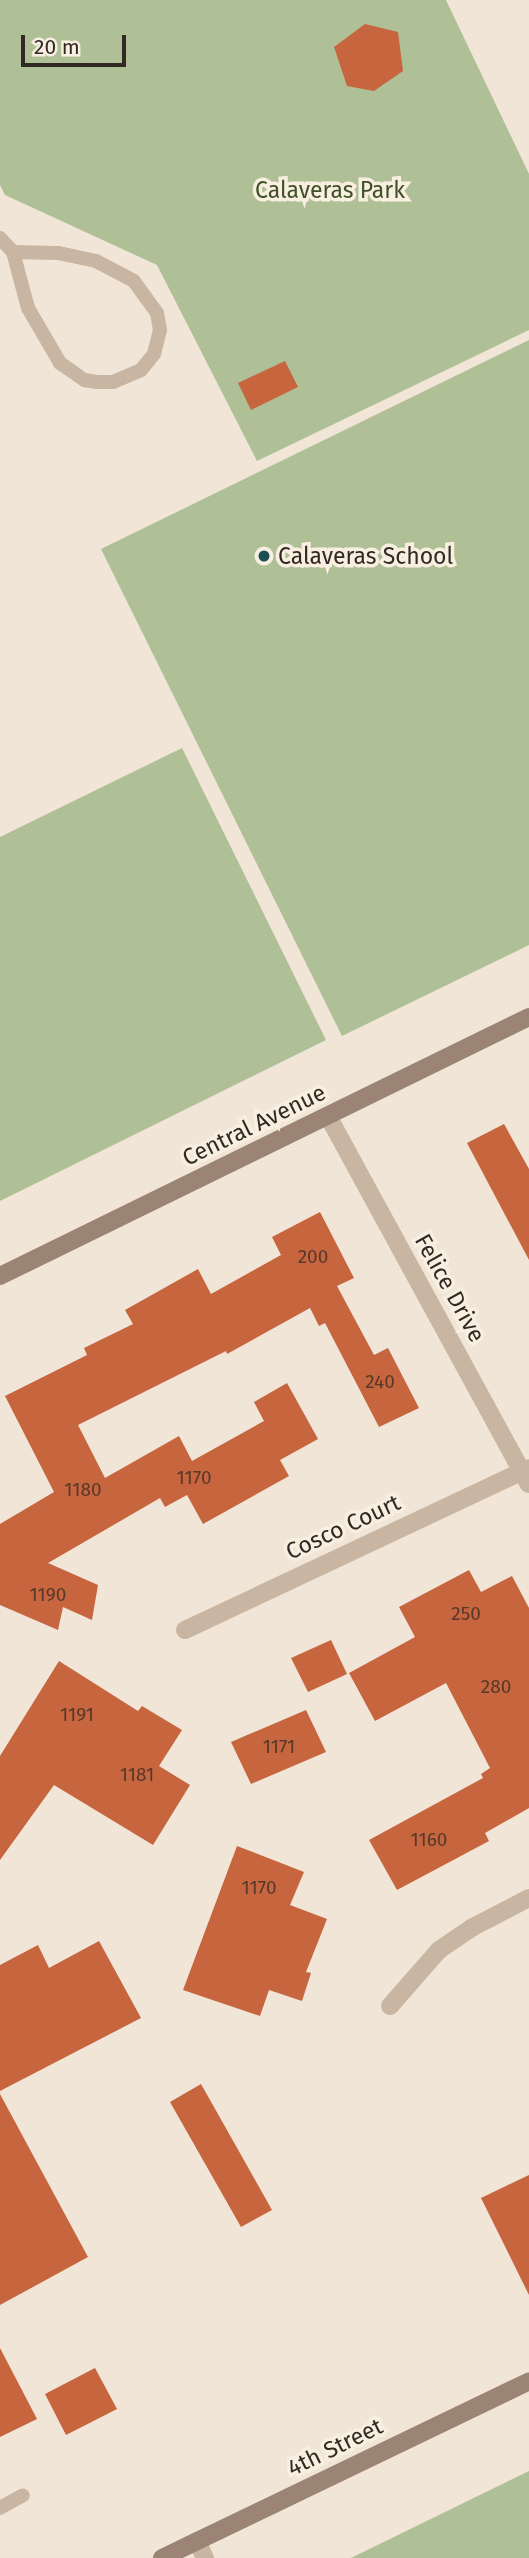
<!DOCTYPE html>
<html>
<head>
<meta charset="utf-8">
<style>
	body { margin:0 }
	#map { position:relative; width:529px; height:2558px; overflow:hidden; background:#f0e5d6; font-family:"Fira Sans",sans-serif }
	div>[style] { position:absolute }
	.green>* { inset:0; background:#afbf96 }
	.building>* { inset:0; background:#c6653e }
	.lane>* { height:14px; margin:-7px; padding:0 7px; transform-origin:7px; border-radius:7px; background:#c8b5a2 }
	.street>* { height:18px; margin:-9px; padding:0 9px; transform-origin:9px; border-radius:9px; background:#c8b5a2 }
	.secondary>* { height:18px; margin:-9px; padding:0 9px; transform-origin:9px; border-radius:9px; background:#9b8474 }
	.dots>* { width:19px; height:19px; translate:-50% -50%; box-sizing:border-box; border:4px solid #f8efe1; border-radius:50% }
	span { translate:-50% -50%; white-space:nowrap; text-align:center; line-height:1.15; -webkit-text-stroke:7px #f8efe1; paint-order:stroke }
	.number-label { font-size:19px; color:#57382a }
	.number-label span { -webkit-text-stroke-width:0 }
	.park-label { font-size:23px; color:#405128 }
	.poi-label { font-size:23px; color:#322924 }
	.left { translate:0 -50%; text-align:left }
	.street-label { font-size:23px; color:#322924 }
	.scale { position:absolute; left:21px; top:35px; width:105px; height:32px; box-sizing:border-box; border:4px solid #322924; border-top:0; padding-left:9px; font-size:21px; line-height:24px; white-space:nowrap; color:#322924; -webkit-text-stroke:5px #f8efe1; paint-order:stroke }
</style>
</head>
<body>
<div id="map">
	<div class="green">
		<div style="clip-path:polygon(0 0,446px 0,529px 174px,529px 330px,257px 461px,157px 265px,5px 195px,0 185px)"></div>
		<div style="clip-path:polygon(529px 340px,529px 945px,342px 1036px,101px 549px)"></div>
		<div style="clip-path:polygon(182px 748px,326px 1040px,0 1201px,0 837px)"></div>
		<div style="clip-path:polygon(529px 2471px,529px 2558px,351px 2558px)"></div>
	</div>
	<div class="building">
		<div style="clip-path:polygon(365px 24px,398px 32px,403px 71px,374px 91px,347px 86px,334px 47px)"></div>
		<div style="clip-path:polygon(285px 361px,298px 387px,251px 410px,238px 383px)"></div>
		<div style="clip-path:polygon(504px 1124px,529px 1169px,529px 1260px,467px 1143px)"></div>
		<div style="clip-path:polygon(320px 1212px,354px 1278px,337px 1286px,374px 1355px,388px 1348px,419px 1408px,379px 1427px,325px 1323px,319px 1326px,310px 1308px,227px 1354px,226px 1351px,78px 1425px,105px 1478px,179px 1436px,192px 1461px,264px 1421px,254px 1402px,287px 1383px,318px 1439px,280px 1460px,289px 1476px,203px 1524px,187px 1495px,165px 1507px,160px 1498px,48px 1563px,98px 1585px,92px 1620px,63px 1607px,58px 1630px,0 1605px,0 1524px,54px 1492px,5px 1396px,87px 1355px,84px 1348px,133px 1324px,125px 1310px,198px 1269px,211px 1294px,281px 1255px,272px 1237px)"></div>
		<div style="clip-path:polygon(469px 1570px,481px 1592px,512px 1576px,529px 1608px,529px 1808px,485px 1833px,489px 1841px,397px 1890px,369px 1840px,483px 1778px,481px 1774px,490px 1768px,446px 1683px,375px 1721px,349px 1673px,415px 1637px,399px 1607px)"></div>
		<div style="clip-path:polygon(331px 1640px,347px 1674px,308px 1692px,291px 1658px)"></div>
		<div style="clip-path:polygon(59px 1661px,138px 1711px,142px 1706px,182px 1730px,159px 1766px,190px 1785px,153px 1845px,54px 1785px,0 1860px,0 1756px)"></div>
		<div style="clip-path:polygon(306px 1710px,326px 1752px,251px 1784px,231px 1742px)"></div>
		<div style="clip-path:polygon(237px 1846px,304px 1872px,290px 1905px,327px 1919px,306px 1972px,311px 1973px,302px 2001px,269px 1990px,260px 2016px,183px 1990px)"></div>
		<div style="clip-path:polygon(99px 1941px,141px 2018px,0 2091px,0 1965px,38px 1945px,49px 1968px)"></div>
		<div style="clip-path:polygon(201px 2084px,272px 2210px,241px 2227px,170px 2102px)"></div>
		<div style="clip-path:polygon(0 2094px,88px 2257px,0 2305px)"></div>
		<div style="clip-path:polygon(529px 2175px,529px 2295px,481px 2198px)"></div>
		<div style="clip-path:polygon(0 2348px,37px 2419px,0 2437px)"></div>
		<div style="clip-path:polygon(95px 2368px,117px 2409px,66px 2435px,45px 2394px)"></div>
	</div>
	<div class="lane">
		<div style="left:0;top:238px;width:19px;rotate:47deg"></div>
		<div style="left:13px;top:252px;width:58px;rotate:75deg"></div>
		<div style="left:28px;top:308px;width:64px;rotate:59.8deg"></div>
		<div style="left:60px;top:363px;width:29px;rotate:35deg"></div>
		<div style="left:84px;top:380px;width:13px;rotate:9deg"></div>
		<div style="left:97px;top:382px;width:16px"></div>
		<div style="left:113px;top:382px;width:30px;rotate:-23deg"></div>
		<div style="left:141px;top:370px;width:21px;rotate:-51deg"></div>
		<div style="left:154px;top:354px;width:25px;rotate:-76deg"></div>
		<div style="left:160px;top:330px;width:17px;rotate:-100deg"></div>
		<div style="left:157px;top:313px;width:39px;rotate:-126deg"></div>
		<div style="left:134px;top:281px;width:43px;rotate:-152.2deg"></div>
		<div style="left:96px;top:261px;width:39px;rotate:-168deg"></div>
		<div style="left:58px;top:253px;width:45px;rotate:-178.7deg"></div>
		<div style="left:0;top:2508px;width:26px;rotate:-29deg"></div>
	</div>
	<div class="street">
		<div style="left:328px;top:1116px;width:419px;rotate:61.4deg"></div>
		<div style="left:185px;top:1630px;width:380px;rotate:-25.2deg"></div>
		<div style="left:390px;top:2006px;width:74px;rotate:-48.8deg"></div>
		<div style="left:439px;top:1950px;width:41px;rotate:-34.1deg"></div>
		<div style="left:473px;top:1927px;width:63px;rotate:-27.4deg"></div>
		<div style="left:197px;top:2541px;width:19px;rotate:65deg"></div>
	</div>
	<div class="secondary">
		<div style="left:0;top:1276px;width:589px;rotate:-26.09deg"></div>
		<div style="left:162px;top:2558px;width:407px;rotate:-25.7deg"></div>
	</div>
	<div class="dots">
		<div style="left:264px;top:556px;background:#1b4d53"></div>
	</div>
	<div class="number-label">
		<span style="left:313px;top:1257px">200</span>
		<span style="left:380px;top:1382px">240</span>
		<span style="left:194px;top:1478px">1170</span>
		<span style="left:83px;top:1490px">1180</span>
		<span style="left:48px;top:1595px">1190</span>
		<span style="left:466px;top:1614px">250</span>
		<span style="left:496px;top:1687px">280</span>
		<span style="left:77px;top:1715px">1191</span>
		<span style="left:279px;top:1747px">1171</span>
		<span style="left:137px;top:1775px">1181</span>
		<span style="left:429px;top:1840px">1160</span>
		<span style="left:259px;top:1888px">1170</span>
	</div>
	<div class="park-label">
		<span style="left:330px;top:190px">Calaveras Park</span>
	</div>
	<div class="poi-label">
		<span class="left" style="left:278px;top:556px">Calaveras School</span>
	</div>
	<div class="street-label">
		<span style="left:254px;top:1125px;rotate:-26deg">Central Avenue</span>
		<span style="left:450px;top:1288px;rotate:61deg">Felice Drive</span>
		<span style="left:343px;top:1527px;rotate:-25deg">Cosco Court</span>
		<span style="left:335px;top:2447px;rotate:-26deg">4th Street</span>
	</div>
	<div class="scale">20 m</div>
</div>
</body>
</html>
